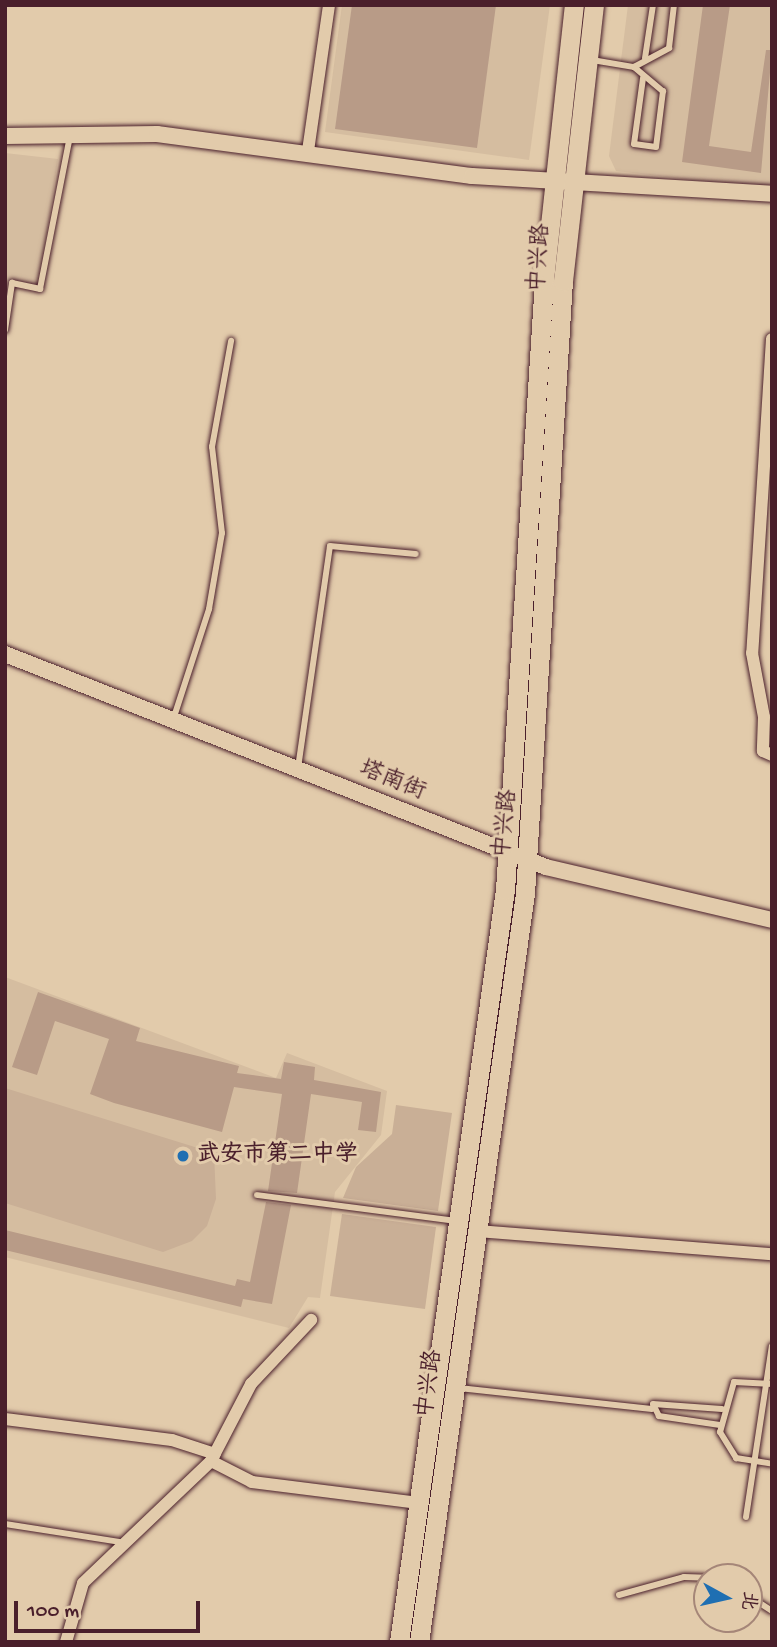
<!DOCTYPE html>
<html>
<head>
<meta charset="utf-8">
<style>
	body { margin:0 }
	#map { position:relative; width:777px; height:1647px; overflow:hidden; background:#e2cbab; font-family:"Gochi Hand","LXGW WenKai TC",sans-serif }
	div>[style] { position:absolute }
	.built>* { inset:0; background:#d5bda0 }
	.green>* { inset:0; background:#c9af96 }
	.building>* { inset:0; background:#b89b87 }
	.roads { filter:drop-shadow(0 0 2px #4a1f2b) drop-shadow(0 0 2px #4a1f2b) }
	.service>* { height:6px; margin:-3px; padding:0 3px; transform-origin:3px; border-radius:3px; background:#e2cbab }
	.minor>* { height:12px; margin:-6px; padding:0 6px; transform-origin:6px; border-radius:6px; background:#e2cbab }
	.tertiary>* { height:16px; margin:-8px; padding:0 8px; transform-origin:8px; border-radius:8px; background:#e2cbab }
	.primary>* { height:19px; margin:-9.5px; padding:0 9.5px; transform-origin:9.5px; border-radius:9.5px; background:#e2cbab }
	.dots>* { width:19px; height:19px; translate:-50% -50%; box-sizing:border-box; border:4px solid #e2cbab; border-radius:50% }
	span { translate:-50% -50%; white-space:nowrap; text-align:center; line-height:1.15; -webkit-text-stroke:6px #e2cbab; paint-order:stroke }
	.street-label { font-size:23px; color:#4a1f2b }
	.poi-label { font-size:23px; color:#4a1f2b; font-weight:700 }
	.left { translate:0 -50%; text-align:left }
	.frame { position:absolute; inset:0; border:7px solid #4a1f2b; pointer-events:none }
	.north { position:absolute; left:693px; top:1563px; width:70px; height:70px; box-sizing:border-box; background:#e2cbab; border:2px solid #a58678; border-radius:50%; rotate:98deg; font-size:19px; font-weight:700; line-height:28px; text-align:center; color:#4a1f2b }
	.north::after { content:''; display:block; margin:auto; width:24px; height:32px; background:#1f6fb2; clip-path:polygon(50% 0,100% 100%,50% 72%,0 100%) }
	.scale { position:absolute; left:14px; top:1601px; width:186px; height:32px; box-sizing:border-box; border:4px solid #4a1f2b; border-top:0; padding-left:9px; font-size:21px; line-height:24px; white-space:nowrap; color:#4a1f2b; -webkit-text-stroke:5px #e2cbab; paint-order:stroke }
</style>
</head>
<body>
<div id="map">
	<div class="built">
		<div style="clip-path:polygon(342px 5px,550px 5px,529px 160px,325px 132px)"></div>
		<div style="clip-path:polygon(628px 5px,772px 5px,770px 189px,616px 171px,609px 156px)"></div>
		<div style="clip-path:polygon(5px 153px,58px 159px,39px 285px,8px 281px,5px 296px)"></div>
		<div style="clip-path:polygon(5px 977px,276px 1078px,287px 1053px,387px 1091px,381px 1135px,335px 1192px,320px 1298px,308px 1297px,289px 1328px,5px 1257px)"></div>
	</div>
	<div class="green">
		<div style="clip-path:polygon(5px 1088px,214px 1153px,216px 1199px,207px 1226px,192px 1241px,163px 1252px,5px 1203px)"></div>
		<div style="clip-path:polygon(396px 1105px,452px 1113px,438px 1211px,343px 1198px,356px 1167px,392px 1134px)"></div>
		<div style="clip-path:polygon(342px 1214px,436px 1227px,425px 1309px,330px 1296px)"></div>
	</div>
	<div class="building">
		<div style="clip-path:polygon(352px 5px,496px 5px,477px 148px,335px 129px)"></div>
		<div style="clip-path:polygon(703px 5px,730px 5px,709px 146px,751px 152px,766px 50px,772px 50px,761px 173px,682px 162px)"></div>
		<div style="clip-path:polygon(38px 992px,140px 1028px,136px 1041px,239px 1066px,237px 1073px,281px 1079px,284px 1062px,315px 1067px,314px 1080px,381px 1092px,376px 1132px,358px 1130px,362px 1102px,311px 1094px,297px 1193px,268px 1191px,282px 1094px,234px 1087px,222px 1132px,114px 1103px,90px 1094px,109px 1039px,55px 1021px,37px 1075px,12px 1067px)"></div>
		<div style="clip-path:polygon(266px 1202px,291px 1205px,272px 1304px,243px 1299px,241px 1307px,5px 1250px,5px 1230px,235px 1286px,237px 1279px,250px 1282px)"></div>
	</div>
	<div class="roads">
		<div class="service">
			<div style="left:645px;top:58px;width:54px;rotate:-81.4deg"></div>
			<div style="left:592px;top:60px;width:43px;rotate:9.5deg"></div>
			<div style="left:634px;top:67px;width:38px;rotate:40deg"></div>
			<div style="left:663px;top:91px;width:56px;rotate:97.1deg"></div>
			<div style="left:656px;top:147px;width:22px;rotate:-172deg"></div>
			<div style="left:634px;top:144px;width:67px;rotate:-82.2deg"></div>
			<div style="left:634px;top:67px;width:40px;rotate:-28deg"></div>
			<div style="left:669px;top:48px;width:43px;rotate:-83.4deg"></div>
			<div style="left:5px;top:330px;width:48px;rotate:-81.5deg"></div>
			<div style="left:12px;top:283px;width:29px;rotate:12deg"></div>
			<div style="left:40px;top:289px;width:156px;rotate:-78.9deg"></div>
			<div style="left:173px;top:720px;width:117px;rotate:-72deg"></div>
			<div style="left:209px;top:609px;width:77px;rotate:-80.3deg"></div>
			<div style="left:222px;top:533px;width:87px;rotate:-96.6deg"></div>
			<div style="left:212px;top:447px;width:108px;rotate:-79.8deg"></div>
			<div style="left:298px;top:768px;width:224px;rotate:-81.8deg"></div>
			<div style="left:330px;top:546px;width:86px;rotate:5.3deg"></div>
			<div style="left:257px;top:1195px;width:202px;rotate:7.4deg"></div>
			<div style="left:772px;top:1384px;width:38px;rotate:-177deg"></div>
			<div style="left:734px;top:1382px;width:52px;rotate:105.6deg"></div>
			<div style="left:720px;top:1432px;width:31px;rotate:58deg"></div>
			<div style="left:736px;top:1458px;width:36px;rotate:9deg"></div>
			<div style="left:459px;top:1388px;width:194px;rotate:6.2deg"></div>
			<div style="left:720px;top:1425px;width:62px;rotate:-171.6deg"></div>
			<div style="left:659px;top:1416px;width:13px;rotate:-117deg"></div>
			<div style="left:653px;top:1404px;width:69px;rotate:4.1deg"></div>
			<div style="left:746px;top:1517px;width:173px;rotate:-81.4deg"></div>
			<div style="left:5px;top:1524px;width:116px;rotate:8.9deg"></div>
			<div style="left:619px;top:1595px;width:67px;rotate:-15.5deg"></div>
			<div style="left:684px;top:1577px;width:23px;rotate:2deg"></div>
			<div style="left:749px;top:1596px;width:27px;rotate:33deg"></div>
		</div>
		<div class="minor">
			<div style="left:308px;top:151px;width:148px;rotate:-81.8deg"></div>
			<div style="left:772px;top:339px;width:315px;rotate:93.6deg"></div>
			<div style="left:752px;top:653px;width:65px;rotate:79.4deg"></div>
			<div style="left:764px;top:717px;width:34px;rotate:92deg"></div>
			<div style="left:763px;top:751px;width:10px;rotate:24deg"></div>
			<div style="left:477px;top:1231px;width:296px;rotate:4.5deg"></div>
			<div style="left:5px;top:1419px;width:168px;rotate:7.2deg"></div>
			<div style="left:172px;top:1440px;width:45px;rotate:18deg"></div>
			<div style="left:211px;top:1461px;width:46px;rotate:27.1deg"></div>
			<div style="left:252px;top:1482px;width:168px;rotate:7.2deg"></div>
			<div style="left:66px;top:1642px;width:61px;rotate:-73.9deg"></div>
			<div style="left:83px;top:1583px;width:177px;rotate:-43.6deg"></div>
			<div style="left:211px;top:1461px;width:87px;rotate:-62.5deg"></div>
			<div style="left:251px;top:1384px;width:88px;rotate:-46.8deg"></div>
		</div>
		<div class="tertiary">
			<div style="left:5px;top:136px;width:152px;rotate:-0.8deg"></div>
			<div style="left:157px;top:134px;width:318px;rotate:7.6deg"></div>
			<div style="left:472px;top:176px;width:301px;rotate:3.4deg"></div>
			<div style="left:5px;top:654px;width:581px;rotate:21.49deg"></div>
			<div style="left:546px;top:867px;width:232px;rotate:13.2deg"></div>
		</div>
		<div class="primary">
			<div style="left:399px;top:1642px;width:759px;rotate:-81.98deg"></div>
			<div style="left:505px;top:890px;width:611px;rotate:-86.34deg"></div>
			<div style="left:544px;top:280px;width:277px;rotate:-83.8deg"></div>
			<div style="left:419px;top:1642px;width:756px;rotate:-81.94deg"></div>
			<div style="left:525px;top:893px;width:613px;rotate:-86.45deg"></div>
			<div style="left:563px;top:281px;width:278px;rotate:-83.6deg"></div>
		</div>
	</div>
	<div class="dots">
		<div style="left:183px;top:1156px;background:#1f6fb2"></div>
	</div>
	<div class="street-label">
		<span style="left:541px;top:258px;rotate:-86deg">中兴路</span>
		<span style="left:392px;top:782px;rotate:22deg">塔南街</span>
		<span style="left:507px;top:824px;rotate:-84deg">中兴路</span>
		<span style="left:431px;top:1384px;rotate:-82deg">中兴路</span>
	</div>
	<div class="poi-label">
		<span class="left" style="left:197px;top:1156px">武安市第二中学</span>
	</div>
	<div class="frame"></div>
	<div class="north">北</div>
	<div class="scale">100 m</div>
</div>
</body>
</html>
